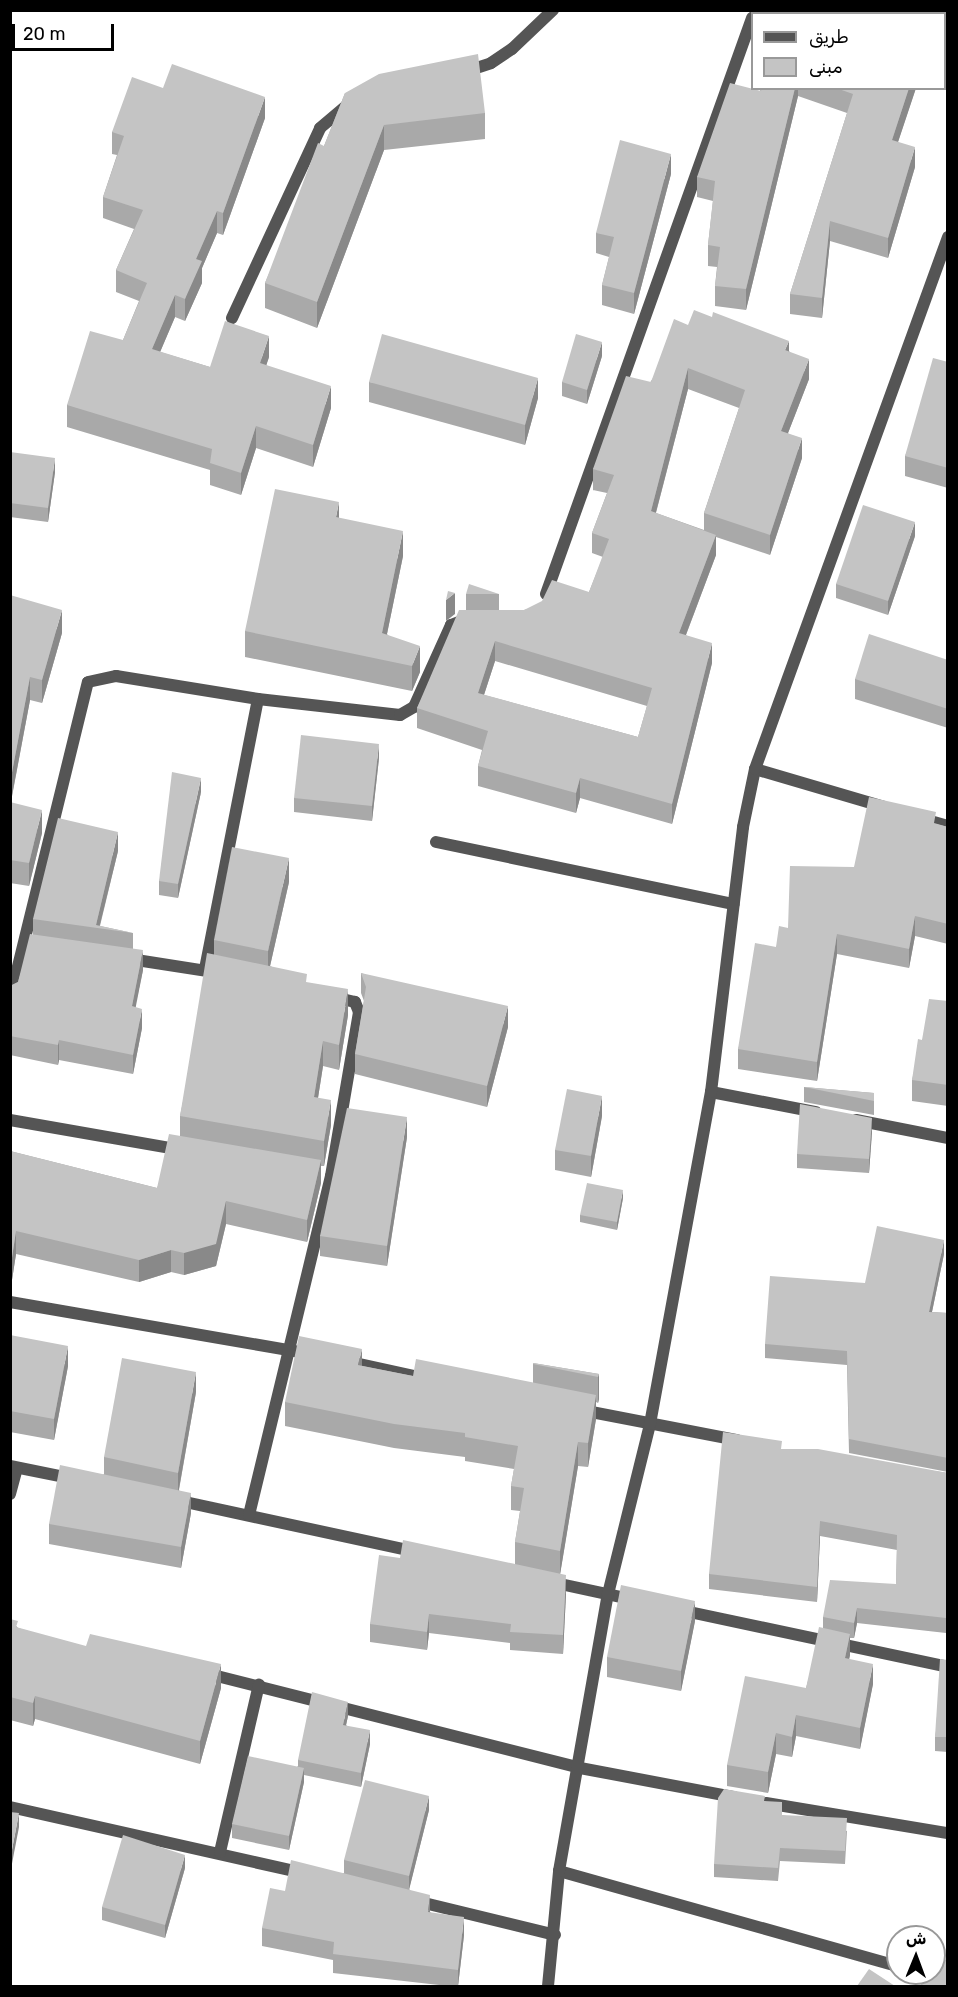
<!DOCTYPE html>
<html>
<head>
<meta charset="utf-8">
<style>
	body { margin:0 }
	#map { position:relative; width:958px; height:1997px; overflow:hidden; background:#fff; font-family:Rubik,Vazirmatn,sans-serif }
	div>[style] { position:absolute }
	.minor>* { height:12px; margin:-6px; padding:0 6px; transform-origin:6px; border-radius:6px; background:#555 }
	.wall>* { inset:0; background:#a9a9a9 }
	.shaded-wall>* { inset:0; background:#898989 }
	.building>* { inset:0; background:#c4c4c4 }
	span { translate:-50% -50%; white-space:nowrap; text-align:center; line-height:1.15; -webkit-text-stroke:6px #fff; paint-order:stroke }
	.frame { position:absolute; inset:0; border:12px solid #000; pointer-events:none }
	.legend { position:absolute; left:751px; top:12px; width:195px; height:78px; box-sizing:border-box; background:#fff; border:2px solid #999; margin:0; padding:8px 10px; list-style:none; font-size:18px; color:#000 }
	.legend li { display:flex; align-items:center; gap:12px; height:30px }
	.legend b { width:30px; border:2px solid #999 }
	.north { position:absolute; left:886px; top:1925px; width:60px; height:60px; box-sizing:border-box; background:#fff; border:2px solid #999; border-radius:50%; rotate:1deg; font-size:16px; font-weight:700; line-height:24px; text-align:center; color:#000 }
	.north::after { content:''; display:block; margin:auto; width:21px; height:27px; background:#000; clip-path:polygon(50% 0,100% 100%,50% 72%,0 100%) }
	.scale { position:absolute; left:12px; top:24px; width:102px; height:27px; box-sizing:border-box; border:3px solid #000; border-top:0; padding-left:8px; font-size:18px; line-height:21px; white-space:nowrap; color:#000; -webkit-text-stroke:4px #fff; paint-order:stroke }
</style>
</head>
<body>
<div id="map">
	<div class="minor">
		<div style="left:786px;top:10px;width:8px;rotate:30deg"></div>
		<div style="left:464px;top:72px;width:28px;rotate:-18deg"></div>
		<div style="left:491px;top:63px;width:25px;rotate:-34deg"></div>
		<div style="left:512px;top:49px;width:57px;rotate:-43.6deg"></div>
		<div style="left:944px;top:75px;width:4px;rotate:14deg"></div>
		<div style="left:232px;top:318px;width:209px;rotate:-65.1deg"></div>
		<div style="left:320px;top:128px;width:39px;rotate:-40deg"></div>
		<div style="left:546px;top:594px;width:612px;rotate:-70.32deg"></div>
		<div style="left:755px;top:769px;width:134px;rotate:16.4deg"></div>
		<div style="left:920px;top:818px;width:29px;rotate:16deg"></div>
		<div style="left:436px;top:842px;width:304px;rotate:11.8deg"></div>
		<div style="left:130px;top:959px;width:90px;rotate:8.9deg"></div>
		<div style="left:205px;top:969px;width:275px;rotate:-78.9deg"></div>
		<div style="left:10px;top:999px;width:326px;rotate:-76.2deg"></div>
		<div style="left:88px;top:682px;width:29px;rotate:-12deg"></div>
		<div style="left:116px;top:676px;width:144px;rotate:9.2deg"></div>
		<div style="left:258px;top:699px;width:143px;rotate:6.4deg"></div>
		<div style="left:400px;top:715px;width:16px;rotate:-30deg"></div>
		<div style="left:414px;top:707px;width:90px;rotate:-65.7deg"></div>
		<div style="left:451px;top:625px;width:17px;rotate:-21deg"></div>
		<div style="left:711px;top:1092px;width:107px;rotate:10.8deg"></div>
		<div style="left:10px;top:1120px;width:175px;rotate:9.9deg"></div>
		<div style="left:856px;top:1120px;width:94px;rotate:11.1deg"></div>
		<div style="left:10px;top:1302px;width:305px;rotate:9.8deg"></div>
		<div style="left:346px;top:1361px;width:84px;rotate:12.4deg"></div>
		<div style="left:581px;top:1410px;width:159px;rotate:10.9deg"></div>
		<div style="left:10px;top:1466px;width:65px;rotate:11.5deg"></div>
		<div style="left:10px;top:1494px;width:27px;rotate:-75deg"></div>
		<div style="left:176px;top:1500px;width:247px;rotate:12.2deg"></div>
		<div style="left:249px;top:1515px;width:349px;rotate:-76.4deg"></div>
		<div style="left:331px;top:1176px;width:166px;rotate:-80.3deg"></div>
		<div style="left:359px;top:1012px;width:11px;rotate:-112deg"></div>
		<div style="left:355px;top:1002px;width:23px;rotate:-167deg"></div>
		<div style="left:551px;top:1582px;width:85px;rotate:12.2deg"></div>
		<div style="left:680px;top:1610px;width:274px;rotate:12deg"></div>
		<div style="left:205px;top:1673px;width:387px;rotate:14.2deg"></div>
		<div style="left:580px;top:1768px;width:157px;rotate:10.7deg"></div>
		<div style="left:766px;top:1803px;width:184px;rotate:9.4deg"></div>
		<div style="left:10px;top:1807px;width:300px;rotate:12.7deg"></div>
		<div style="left:220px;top:1852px;width:172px;rotate:-76.9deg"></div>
		<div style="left:559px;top:1871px;width:352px;rotate:15.7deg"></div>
		<div style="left:416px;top:1901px;width:143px;rotate:13.7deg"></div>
		<div style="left:924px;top:1973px;width:24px"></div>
		<div style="left:548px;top:1986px;width:116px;rotate:-84.5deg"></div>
		<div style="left:559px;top:1871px;width:281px;rotate:-80deg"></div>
		<div style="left:608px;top:1594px;width:175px;rotate:-76.1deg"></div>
		<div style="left:650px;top:1424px;width:338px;rotate:-79.6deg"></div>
		<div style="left:711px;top:1092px;width:267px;rotate:-83.1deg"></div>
		<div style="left:743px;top:827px;width:59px;rotate:-78.3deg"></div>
		<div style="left:755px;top:769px;width:566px;rotate:-70.06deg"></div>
	</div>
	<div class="wall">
		<div style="clip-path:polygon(163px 88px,265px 118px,223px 235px,217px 233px,202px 268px,202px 283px,185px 321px,175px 317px,160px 352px,210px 367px,269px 357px,266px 365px,331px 408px,313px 467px,256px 448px,241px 495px,210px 485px,210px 470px,67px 427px,67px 405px,123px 340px,139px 301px,116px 292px,116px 270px,134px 229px,103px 218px,103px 197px,117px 155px,112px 154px,112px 132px)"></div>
		<div style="clip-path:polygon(762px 88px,916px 88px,898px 142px,915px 167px,888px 258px,830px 241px,822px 318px,790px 314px,790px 294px,847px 113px,798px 96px,746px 310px,715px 306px,715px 286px,717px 267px,708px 266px,708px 245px,713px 201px,697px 197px,697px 177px)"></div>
		<div style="clip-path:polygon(345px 93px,485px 113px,485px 139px,384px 150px,317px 328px,265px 308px,265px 283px,324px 146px)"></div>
		<div style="clip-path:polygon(671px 174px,634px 314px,602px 305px,602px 285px,609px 257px,596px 253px,596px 233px)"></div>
		<div style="clip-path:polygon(evenodd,688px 325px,789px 351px,809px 379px,788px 433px,802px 458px,770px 555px,716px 537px,716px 555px,686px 635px,712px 663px,672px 824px,580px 798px,576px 813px,478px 786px,478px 766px,482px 750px,417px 728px,417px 708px,466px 610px,466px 594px,499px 594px,499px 610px,524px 610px,589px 592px,603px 557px,592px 553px,592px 533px,607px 493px,593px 490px,593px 469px,688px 325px,688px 389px,739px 408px,704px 513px,704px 530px,656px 513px,688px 389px,688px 325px,495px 661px,647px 706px,638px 737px,484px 695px,495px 661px)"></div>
		<div style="clip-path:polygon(602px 356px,587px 404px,562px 396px,562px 382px)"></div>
		<div style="clip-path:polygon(948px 362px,948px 488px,905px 476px,905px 456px)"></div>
		<div style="clip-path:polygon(369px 382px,538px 398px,525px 445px,369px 402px)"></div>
		<div style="clip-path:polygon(10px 452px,55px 472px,48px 522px,10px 517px)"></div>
		<div style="clip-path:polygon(915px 536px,888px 615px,836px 598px,836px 584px)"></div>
		<div style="clip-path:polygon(403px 556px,387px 634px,420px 672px,412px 691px,245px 657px,245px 631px)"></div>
		<div style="clip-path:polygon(10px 595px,62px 633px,42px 703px,30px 700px,11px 802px,42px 833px,29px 886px,10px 883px)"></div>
		<div style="clip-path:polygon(948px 660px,948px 728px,855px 699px,855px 679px)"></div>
		<div style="clip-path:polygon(379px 758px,372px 821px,294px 812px,294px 798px)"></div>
		<div style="clip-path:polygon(201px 792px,178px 898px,159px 895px,159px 881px)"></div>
		<div style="clip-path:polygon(936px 824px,948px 827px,948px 944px,915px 936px,909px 968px,837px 954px,817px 1081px,738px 1069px,738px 1049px,776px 947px,788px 928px,854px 867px)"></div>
		<div style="clip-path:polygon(118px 851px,100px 926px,133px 933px,133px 949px,143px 970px,135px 1007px,142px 1028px,133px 1074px,59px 1060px,58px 1065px,10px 1055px,10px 986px,18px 982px,33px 935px,33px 919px)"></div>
		<div style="clip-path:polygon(289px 882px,270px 966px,307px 983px,348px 1015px,339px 1070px,323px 1066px,318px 1098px,331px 1125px,324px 1166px,321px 1166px,321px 1183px,307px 1242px,226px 1224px,216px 1266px,184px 1275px,171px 1272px,139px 1282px,16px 1254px,10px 1293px,10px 1151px,157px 1188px,180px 1136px,180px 1116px,214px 955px,214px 940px)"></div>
		<div style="clip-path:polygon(361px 973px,508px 1027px,487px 1107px,355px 1074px,355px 1054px,364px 1001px,361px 993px)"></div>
		<div style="clip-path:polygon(948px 1001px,948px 1106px,912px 1101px,912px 1080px,922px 1040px)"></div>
		<div style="clip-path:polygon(804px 1087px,874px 1093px,874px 1115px,804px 1102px)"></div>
		<div style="clip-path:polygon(602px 1116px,591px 1177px,555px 1170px,555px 1150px)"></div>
		<div style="clip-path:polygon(872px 1132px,869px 1173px,797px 1168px,797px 1154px)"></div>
		<div style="clip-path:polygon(407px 1137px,387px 1266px,320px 1256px,320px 1236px)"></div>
		<div style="clip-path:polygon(623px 1198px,617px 1230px,580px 1222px,580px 1215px)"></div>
		<div style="clip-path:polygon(944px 1254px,932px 1312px,948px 1313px,948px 1472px,849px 1453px,847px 1365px,765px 1358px,765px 1344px,865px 1283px)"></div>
		<div style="clip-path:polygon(10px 1335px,68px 1366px,54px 1440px,10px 1432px)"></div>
		<div style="clip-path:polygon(533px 1363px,599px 1374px,599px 1399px,598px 1403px,596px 1402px,596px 1419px,588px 1467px,578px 1466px,560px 1574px,566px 1594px,563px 1654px,510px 1650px,510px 1643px,429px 1633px,427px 1650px,370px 1642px,370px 1624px,400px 1558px,515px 1564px,515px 1542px,520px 1511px,511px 1510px,511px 1486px,514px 1469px,465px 1461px,465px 1457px,394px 1448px,285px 1426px,285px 1402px,362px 1366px,413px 1376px,533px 1383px)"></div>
		<div style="clip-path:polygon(196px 1392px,179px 1490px,191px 1513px,181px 1568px,49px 1544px,49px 1524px,104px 1474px,104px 1457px)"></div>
		<div style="clip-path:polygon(782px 1449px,948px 1473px,948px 1618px,946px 1633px,857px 1623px,854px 1638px,850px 1638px,850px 1655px,849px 1659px,873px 1684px,860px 1749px,796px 1736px,792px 1757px,776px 1754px,768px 1793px,727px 1786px,727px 1765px,806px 1688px,823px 1628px,823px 1617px,896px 1584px,897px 1550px,820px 1536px,817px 1602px,709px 1589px,709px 1574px)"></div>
		<div style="clip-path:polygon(10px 1619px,18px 1628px,221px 1688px,200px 1764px,35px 1719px,33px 1726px,10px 1720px)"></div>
		<div style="clip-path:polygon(695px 1621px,681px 1691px,607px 1677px,607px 1657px)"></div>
		<div style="clip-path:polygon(948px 1660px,948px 1752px,935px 1751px,935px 1737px)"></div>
		<div style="clip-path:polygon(348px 1716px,346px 1725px,370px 1744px,361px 1787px,304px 1775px,304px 1782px,289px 1850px,232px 1838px,232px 1824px,298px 1766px,298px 1760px)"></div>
		<div style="clip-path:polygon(765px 1801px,782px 1815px,847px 1831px,845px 1864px,780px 1861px,778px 1881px,714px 1877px,714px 1864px)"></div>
		<div style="clip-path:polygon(429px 1810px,409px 1889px,430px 1912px,464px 1935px,458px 1986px,448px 1986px,333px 1973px,333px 1960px,262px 1946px,262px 1928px,285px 1891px,344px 1873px,344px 1860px)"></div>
		<div style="clip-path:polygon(185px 1868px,165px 1938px,102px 1920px,102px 1907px)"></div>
	</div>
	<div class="shaded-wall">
		<div style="clip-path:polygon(795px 88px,798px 88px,798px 96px,746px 310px,746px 289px)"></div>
		<div style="clip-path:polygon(909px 88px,916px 88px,892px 160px,892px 140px)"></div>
		<div style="clip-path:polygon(265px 97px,265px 118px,223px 235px,223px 213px)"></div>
		<div style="clip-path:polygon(384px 125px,384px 150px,317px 328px,317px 302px)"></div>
		<div style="clip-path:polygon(915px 147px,915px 167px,888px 258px,888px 238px)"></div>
		<div style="clip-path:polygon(671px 154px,671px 174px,634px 314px,634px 293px)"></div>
		<div style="clip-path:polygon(217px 211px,217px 233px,202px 268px,202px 283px,185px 321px,185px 299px,196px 259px)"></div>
		<div style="clip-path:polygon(830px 221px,830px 241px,822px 318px,822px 298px)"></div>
		<div style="clip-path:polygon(175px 295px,175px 317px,152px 371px,152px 349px)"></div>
		<div style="clip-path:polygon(269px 336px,269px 357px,260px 385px,260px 363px)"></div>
		<div style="clip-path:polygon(789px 341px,789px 361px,785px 350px)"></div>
		<div style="clip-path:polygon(602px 342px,602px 356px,587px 404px,587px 390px)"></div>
		<div style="clip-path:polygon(809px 359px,809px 379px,781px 451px,781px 431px)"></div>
		<div style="clip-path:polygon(688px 368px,688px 389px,651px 531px,651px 511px)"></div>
		<div style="clip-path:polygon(538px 378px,538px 398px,525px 445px,525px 425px)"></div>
		<div style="clip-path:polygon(331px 386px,331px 408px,313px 467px,313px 445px)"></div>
		<div style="clip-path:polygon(256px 426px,256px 448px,241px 495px,241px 473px)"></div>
		<div style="clip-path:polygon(802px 438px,802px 458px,770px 555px,770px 535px)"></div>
		<div style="clip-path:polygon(55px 458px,55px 472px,48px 522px,48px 508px)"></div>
		<div style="clip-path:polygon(339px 502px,339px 528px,336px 517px)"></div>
		<div style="clip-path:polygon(915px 522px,915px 536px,888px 615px,888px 601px)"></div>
		<div style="clip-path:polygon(403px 531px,403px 556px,382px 658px,382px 633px)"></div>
		<div style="clip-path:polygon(716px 535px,716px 555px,679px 653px,679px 633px)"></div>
		<div style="clip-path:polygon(455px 593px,455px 614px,446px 621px,446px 600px)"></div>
		<div style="clip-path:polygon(62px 610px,62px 633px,42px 703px,42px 680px)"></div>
		<div style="clip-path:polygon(495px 641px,495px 661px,478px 713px,478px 693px)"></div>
		<div style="clip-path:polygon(712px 643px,712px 663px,672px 824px,672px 804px)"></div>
		<div style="clip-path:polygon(420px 646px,420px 672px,412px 691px,412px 666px)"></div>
		<div style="clip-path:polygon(30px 677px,30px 700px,10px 806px,10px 783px)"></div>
		<div style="clip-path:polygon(379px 744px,379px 758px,372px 821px,372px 806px)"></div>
		<div style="clip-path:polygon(201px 778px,201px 792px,178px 898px,178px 884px)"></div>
		<div style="clip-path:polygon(580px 778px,580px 798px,576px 813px,576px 793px)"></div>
		<div style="clip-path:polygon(42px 810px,42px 833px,29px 886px,29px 863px)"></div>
		<div style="clip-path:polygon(118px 832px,118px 851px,99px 928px,96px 925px)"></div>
		<div style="clip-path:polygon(289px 858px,289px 882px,268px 975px,268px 951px)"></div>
		<div style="clip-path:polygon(915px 916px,915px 936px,909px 968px,909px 949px)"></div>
		<div style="clip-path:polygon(837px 934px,837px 954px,817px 1081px,817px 1062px)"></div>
		<div style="clip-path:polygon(143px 950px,143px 970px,132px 1026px,132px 1006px)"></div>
		<div style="clip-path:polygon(348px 989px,348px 1015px,339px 1070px,339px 1045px)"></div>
		<div style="clip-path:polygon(508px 1006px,508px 1027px,487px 1107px,487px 1086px)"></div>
		<div style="clip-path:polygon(142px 1009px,142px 1028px,133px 1074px,133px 1055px)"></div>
		<div style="clip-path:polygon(59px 1040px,59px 1060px,58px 1065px,58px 1045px)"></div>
		<div style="clip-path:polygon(323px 1041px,323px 1066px,314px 1123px,314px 1097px)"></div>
		<div style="clip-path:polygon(602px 1096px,602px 1116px,591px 1177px,591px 1156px)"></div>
		<div style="clip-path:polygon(331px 1100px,331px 1125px,324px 1166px,324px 1141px)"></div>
		<div style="clip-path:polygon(407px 1117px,407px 1137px,387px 1266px,387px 1246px)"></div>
		<div style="clip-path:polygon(872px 1118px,872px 1132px,869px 1173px,869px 1159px)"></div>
		<div style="clip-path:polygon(321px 1160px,321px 1183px,307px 1242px,307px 1220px)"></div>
		<div style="clip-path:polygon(623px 1190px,623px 1198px,617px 1230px,617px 1222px)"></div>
		<div style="clip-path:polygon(226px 1201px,226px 1224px,216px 1266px,184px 1275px,184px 1253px)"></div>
		<div style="clip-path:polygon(16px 1231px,16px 1254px,10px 1293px,10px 1271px)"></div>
		<div style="clip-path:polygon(944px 1240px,944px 1254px,929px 1326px,929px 1312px)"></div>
		<div style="clip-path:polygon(171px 1250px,171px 1272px,139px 1282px,139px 1260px)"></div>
		<div style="clip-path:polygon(68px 1346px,68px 1366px,54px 1440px,54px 1419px)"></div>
		<div style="clip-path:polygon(362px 1349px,362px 1373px,358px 1365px)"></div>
		<div style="clip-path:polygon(196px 1372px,196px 1392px,178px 1494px,178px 1473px)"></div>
		<div style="clip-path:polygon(599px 1374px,599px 1399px,598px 1403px,598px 1377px)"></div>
		<div style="clip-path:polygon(596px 1395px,596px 1419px,588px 1467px,588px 1443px)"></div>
		<div style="clip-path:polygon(578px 1442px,578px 1466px,560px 1575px,560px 1551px)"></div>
		<div style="clip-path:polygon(191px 1493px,191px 1513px,181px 1568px,181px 1547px)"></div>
		<div style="clip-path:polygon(820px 1521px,820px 1536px,817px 1602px,817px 1587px)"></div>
		<div style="clip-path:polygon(566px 1575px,566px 1594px,563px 1654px,563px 1635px)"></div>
		<div style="clip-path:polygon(695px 1601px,695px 1621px,681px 1691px,681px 1671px)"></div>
		<div style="clip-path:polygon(948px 1603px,948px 1618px,946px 1633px,946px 1618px)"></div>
		<div style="clip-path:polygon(857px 1608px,857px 1623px,854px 1638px,854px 1623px)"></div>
		<div style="clip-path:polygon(429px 1614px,429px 1633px,427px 1650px,427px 1632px)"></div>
		<div style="clip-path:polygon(850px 1634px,850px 1655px,845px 1679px,845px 1658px)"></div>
		<div style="clip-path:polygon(221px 1664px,221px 1688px,200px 1764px,200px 1741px)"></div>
		<div style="clip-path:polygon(873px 1664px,873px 1684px,860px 1749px,860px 1728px)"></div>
		<div style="clip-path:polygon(35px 1696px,35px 1719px,33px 1726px,33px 1703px)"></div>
		<div style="clip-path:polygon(348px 1702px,348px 1716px,343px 1739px,343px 1725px)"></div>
		<div style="clip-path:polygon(796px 1715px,796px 1736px,792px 1757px,792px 1737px)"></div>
		<div style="clip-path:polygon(370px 1730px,370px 1744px,361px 1787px,361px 1773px)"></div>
		<div style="clip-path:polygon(776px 1733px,776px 1754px,768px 1793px,768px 1772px)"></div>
		<div style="clip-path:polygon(304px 1768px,304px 1782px,289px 1850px,289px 1836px)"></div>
		<div style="clip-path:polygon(429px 1796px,429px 1810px,409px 1890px,409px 1876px)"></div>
		<div style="clip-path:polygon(19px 1813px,19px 1827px,10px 1874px,10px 1860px)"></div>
		<div style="clip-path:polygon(185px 1855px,185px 1868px,165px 1938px,165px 1925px)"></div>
		<div style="clip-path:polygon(430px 1895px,430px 1913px,428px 1912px)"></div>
		<div style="clip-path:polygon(464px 1917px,464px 1935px,458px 1986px,458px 1970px)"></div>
	</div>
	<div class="building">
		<div style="clip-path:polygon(478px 54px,485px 113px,384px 125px,317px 302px,265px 283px,318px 143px,324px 146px,345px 93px,379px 74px)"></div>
		<div style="clip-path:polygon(172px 64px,265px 97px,223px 213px,217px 211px,196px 259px,202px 261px,185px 299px,175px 295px,152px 349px,210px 367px,225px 321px,269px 336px,260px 363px,331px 386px,313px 445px,256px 426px,241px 473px,210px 463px,212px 449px,67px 405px,90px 331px,123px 340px,147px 283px,116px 270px,143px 210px,103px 197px,124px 136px,112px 132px,132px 77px,163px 88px)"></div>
		<div style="clip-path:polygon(730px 83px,761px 91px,762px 88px,795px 88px,746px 289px,715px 286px,720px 247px,708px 245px,715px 181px,697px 177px)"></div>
		<div style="clip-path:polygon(836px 88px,909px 88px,892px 140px,915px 147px,888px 238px,830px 221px,822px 298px,790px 294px,853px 94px)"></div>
		<div style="clip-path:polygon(620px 140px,671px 154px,634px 293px,602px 285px,614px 237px,596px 233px)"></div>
		<div style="clip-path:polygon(evenodd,694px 310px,712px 317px,713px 312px,789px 341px,785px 350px,809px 359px,781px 431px,802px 438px,770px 535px,704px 513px,745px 390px,688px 368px,651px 511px,716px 535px,679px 633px,712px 643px,672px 804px,580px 778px,576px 793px,478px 766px,488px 731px,417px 708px,459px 610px,524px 610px,542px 601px,552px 580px,589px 592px,609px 539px,592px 533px,614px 475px,593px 469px,626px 376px,651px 382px,674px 319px,688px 325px,694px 310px,495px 641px,652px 688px,638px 737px,478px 693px,495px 641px)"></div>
		<div style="clip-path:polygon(382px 334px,538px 378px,525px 425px,369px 382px)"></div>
		<div style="clip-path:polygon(576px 334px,602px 342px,587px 390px,562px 382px)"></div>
		<div style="clip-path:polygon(933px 358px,948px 362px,948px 468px,905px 456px)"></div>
		<div style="clip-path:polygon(10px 452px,55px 458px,48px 508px,10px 503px)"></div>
		<div style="clip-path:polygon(275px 489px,339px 502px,336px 517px,403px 531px,382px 633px,420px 646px,412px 666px,245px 631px)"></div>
		<div style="clip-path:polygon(863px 505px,915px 522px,888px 601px,836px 584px)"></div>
		<div style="clip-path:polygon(469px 584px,499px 594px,466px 594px)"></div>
		<div style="clip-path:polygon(448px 591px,455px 593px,446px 600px)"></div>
		<div style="clip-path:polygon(10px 595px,62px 610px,42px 680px,30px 677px,10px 783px)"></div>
		<div style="clip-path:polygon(869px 634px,948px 660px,948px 709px,855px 679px)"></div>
		<div style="clip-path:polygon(301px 735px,379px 744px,372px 806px,294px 798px)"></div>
		<div style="clip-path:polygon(172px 772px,201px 778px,178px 884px,159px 881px)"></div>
		<div style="clip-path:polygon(869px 797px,936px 812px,934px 823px,948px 827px,948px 924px,915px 916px,909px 949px,837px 934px,817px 1062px,738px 1049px,755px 943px,776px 947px,779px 926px,788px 928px,790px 866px,854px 867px)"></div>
		<div style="clip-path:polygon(10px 802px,42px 810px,29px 863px,10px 860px)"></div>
		<div style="clip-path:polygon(58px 818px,118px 832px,96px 925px,133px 933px,33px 919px)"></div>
		<div style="clip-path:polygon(232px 847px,289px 858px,268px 951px,214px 940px)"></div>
		<div style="clip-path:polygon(30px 934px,143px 950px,132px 1006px,142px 1009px,133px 1055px,59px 1040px,58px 1045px,10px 1036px,10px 986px,18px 982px)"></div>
		<div style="clip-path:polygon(207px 953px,307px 974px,306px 982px,348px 989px,339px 1045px,323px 1041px,314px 1097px,331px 1100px,324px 1141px,180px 1116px)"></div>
		<div style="clip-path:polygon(361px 973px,508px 1006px,487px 1086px,355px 1054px,366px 987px)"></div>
		<div style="clip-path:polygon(929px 999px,948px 1001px,948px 1085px,912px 1080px,918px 1039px,922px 1040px)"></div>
		<div style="clip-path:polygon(804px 1087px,874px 1093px,874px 1101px)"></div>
		<div style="clip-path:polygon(567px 1089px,602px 1096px,591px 1156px,555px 1150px)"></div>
		<div style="clip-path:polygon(800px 1104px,872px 1118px,869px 1159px,797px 1154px)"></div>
		<div style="clip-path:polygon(347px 1108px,407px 1117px,387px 1246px,320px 1236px)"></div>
		<div style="clip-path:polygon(169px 1134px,321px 1160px,307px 1220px,226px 1201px,216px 1244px,184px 1253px,171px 1250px,139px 1260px,16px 1231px,10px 1271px,10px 1151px,157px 1188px)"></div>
		<div style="clip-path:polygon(587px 1183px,623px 1190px,617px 1222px,580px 1215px)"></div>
		<div style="clip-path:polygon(877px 1226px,944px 1240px,929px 1312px,948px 1313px,948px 1458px,849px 1439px,847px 1351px,765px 1344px,770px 1276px,865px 1283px)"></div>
		<div style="clip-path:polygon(10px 1335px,68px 1346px,54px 1419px,10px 1411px)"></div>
		<div style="clip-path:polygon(299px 1336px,362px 1349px,358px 1365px,413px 1376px,416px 1359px,596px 1395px,588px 1443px,578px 1442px,560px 1551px,515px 1542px,524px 1488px,511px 1486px,518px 1446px,465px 1437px,465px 1433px,394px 1424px,285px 1402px)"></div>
		<div style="clip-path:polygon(122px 1358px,196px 1372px,178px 1473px,104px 1457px)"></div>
		<div style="clip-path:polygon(533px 1363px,599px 1374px,598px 1377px,533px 1364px)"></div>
		<div style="clip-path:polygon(723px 1432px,782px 1441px,781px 1449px,818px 1449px,948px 1473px,948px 1494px,946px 1505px,948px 1505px,948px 1603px,946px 1618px,857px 1608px,854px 1623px,823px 1617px,830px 1580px,896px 1584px,897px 1535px,820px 1521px,817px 1587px,709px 1574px)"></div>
		<div style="clip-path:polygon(60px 1465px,191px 1493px,181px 1547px,49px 1524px)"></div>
		<div style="clip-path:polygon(403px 1540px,566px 1575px,563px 1635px,510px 1632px,511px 1624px,429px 1614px,427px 1632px,370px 1624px,379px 1555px,400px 1558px)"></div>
		<div style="clip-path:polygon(621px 1585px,695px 1601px,681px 1671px,607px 1657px)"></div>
		<div style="clip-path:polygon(10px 1619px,18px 1621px,16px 1627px,86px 1646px,90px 1634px,221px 1664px,200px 1741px,35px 1696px,33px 1703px,10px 1697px)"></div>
		<div style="clip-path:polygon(819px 1627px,850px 1634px,845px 1658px,873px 1664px,860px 1728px,796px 1715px,792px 1737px,776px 1733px,768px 1772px,727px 1765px,745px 1676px,806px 1688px)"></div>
		<div style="clip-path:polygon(940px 1659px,948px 1660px,948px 1737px,935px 1737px)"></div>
		<div style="clip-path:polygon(312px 1692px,348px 1702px,343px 1725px,370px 1730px,361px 1773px,298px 1760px)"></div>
		<div style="clip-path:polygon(248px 1756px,304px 1768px,289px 1836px,232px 1824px)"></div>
		<div style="clip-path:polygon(365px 1780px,429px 1796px,409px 1876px,344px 1860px)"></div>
		<div style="clip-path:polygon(724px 1789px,765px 1796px,764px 1801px,782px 1802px,782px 1815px,847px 1818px,845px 1851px,780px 1848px,778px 1868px,714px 1864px,718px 1798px)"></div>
		<div style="clip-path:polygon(10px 1812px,19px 1813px,10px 1860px)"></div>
		<div style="clip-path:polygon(123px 1835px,185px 1855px,165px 1925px,102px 1907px)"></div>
		<div style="clip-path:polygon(291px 1860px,430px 1895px,428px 1912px,464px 1917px,458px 1970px,333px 1954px,334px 1942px,262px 1928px,270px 1888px,285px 1891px)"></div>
		<div style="clip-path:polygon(948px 1959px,948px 1986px,920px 1986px,927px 1973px,931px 1973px,933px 1975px,941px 1961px)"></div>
		<div style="clip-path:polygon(869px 1969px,895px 1986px,857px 1986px)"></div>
	</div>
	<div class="frame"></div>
	<ul class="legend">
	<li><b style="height:8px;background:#555"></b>طريق</li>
	<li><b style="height:16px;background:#c4c4c4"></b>مبنى</li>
	</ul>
	<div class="north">ش</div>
	<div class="scale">20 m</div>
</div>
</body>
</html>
